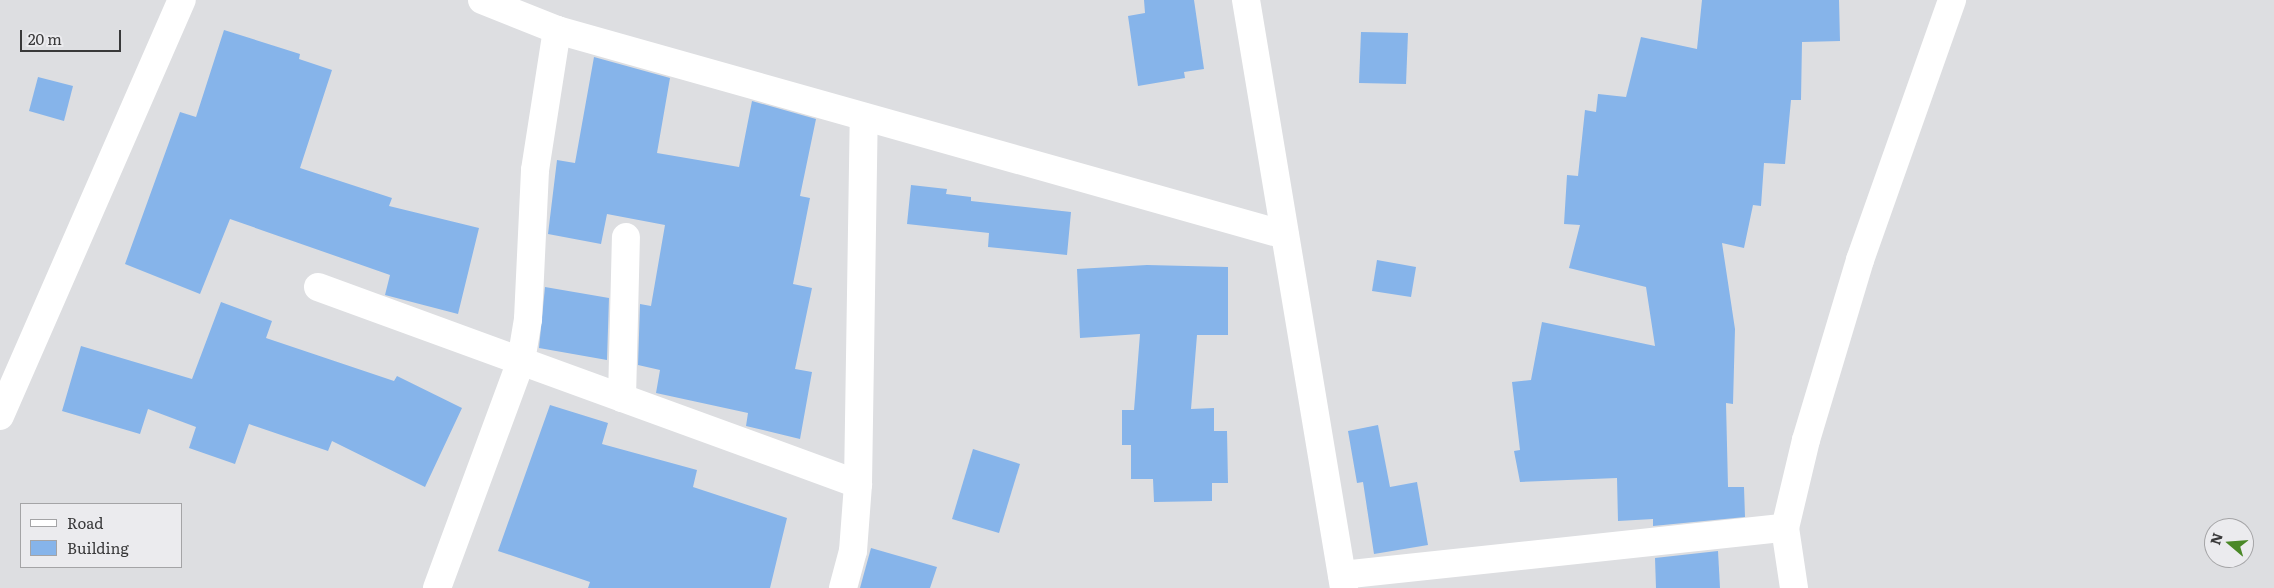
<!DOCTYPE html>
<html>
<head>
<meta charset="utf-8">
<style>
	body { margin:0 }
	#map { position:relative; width:2274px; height:588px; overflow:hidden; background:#dddee1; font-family:Literata,serif }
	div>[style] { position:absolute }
	.building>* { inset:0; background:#86b4ea }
	.street>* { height:28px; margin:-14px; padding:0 14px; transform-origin:14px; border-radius:14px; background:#fff }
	span { translate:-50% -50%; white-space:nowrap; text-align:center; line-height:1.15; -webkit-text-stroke:4px #ebebee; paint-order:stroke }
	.legend { position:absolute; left:20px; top:503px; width:162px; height:65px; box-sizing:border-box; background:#ebebee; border:1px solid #a4a4a6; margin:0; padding:6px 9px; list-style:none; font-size:15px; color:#39393a }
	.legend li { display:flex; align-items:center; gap:10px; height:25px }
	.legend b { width:25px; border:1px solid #a4a4a6 }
	.north { position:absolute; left:2204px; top:518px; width:50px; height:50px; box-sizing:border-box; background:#ebebee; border:1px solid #a4a4a6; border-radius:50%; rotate:288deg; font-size:14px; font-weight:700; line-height:20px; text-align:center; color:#39393a }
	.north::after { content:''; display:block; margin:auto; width:18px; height:22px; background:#4a8827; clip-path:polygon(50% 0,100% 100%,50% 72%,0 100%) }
	.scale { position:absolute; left:20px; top:30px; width:101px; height:22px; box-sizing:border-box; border:2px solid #39393a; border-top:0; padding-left:6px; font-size:15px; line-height:18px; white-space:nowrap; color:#39393a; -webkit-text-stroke:4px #ebebee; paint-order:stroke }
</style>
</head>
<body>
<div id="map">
	<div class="building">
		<div style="clip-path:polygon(1144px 0,1194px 0,1204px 69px,1184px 72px,1185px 78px,1138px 86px,1128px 16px,1145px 13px)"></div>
		<div style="clip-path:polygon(1702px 0,1839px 0,1840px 41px,1802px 42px,1801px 100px,1791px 100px,1785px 164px,1764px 163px,1761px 206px,1753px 205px,1744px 248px,1722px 243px,1735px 329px,1733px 404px,1726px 403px,1728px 487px,1744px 487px,1745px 517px,1653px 526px,1653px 519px,1618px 521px,1617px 478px,1520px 482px,1514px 451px,1520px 450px,1512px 382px,1531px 380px,1542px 322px,1655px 346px,1646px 287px,1569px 268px,1580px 225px,1564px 224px,1567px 175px,1578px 176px,1585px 110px,1596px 112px,1598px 94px,1626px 97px,1641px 37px,1697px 49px)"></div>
		<div style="clip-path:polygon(224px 30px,300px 54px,299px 59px,332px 70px,300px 168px,392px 198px,389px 206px,479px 228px,458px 314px,385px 295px,390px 275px,230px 219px,200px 294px,125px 264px,180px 112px,196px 117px)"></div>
		<div style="clip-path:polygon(1361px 32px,1408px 33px,1406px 84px,1359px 83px)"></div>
		<div style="clip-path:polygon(594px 57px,670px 78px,657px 153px,739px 167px,752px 101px,816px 119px,800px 196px,810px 198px,793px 284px,812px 288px,795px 369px,812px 372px,800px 439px,746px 426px,748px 413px,656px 393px,660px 370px,638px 365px,640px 304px,651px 306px,665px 225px,607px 214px,601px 244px,548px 234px,557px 160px,575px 163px)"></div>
		<div style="clip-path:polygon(38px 77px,73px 86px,64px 121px,29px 111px)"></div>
		<div style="clip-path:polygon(911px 185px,947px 189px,946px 194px,971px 197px,971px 201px,1071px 212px,1067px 255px,988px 247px,989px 233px,907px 224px)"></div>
		<div style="clip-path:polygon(1377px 260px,1416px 267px,1411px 297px,1372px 291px)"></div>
		<div style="clip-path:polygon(1147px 265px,1228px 267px,1228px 335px,1197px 335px,1191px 409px,1214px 408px,1214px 431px,1227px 431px,1228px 483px,1212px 483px,1212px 501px,1154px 502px,1153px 479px,1131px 479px,1131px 445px,1122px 445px,1122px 410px,1134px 410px,1140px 334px,1080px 338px,1077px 269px)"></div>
		<div style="clip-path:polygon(545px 287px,609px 298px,607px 360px,539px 348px)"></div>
		<div style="clip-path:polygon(221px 302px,272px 321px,266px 338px,394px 381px,397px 376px,462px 408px,425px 487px,332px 441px,328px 451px,249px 424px,235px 464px,189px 448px,196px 427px,148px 409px,140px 434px,62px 411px,81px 346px,192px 379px)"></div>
		<div style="clip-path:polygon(550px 405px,608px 423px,602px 444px,697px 470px,693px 487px,787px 518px,770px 588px,588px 588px,590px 582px,498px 551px)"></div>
		<div style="clip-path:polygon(1378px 425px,1390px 487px,1417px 482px,1428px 545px,1374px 554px,1363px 482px,1357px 483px,1348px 431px)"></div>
		<div style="clip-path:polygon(973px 449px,1020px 464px,999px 533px,952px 519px)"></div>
		<div style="clip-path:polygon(871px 548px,937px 567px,930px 588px,860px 588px)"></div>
		<div style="clip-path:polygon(1718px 551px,1720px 588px,1656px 588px,1655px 558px)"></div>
	</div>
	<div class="street">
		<div style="left:482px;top:0;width:81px;rotate:21.8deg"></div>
		<div style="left:557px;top:30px;width:756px;rotate:15.73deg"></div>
		<div style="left:1246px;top:0;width:596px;rotate:80.54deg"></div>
		<div style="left:318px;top:287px;width:575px;rotate:20.04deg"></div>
		<div style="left:622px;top:398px;width:161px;rotate:-88.6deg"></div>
		<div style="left:0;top:416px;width:454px;rotate:-66.4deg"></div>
		<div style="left:1342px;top:575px;width:445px;rotate:-6.1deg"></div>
		<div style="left:437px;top:588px;width:242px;rotate:-69.7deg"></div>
		<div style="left:521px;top:361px;width:43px;rotate:-80.5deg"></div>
		<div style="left:528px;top:319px;width:149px;rotate:-87.3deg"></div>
		<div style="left:535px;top:170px;width:142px;rotate:-81.1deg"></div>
		<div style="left:843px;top:588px;width:38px;rotate:-75deg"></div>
		<div style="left:853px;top:551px;width:67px;rotate:-85.7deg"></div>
		<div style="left:858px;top:484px;width:367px;rotate:-89.1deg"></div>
		<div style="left:1794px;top:588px;width:61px;rotate:-98.5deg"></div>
		<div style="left:1785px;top:528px;width:90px;rotate:-76.6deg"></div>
		<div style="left:1806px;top:440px;width:188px;rotate:-73.3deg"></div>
		<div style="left:1860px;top:260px;width:276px;rotate:-70.5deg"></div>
	</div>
	<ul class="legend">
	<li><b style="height:6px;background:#fff"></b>Road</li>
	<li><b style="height:14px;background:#86b4ea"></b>Building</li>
	</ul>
	<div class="north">N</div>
	<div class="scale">20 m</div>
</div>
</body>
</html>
